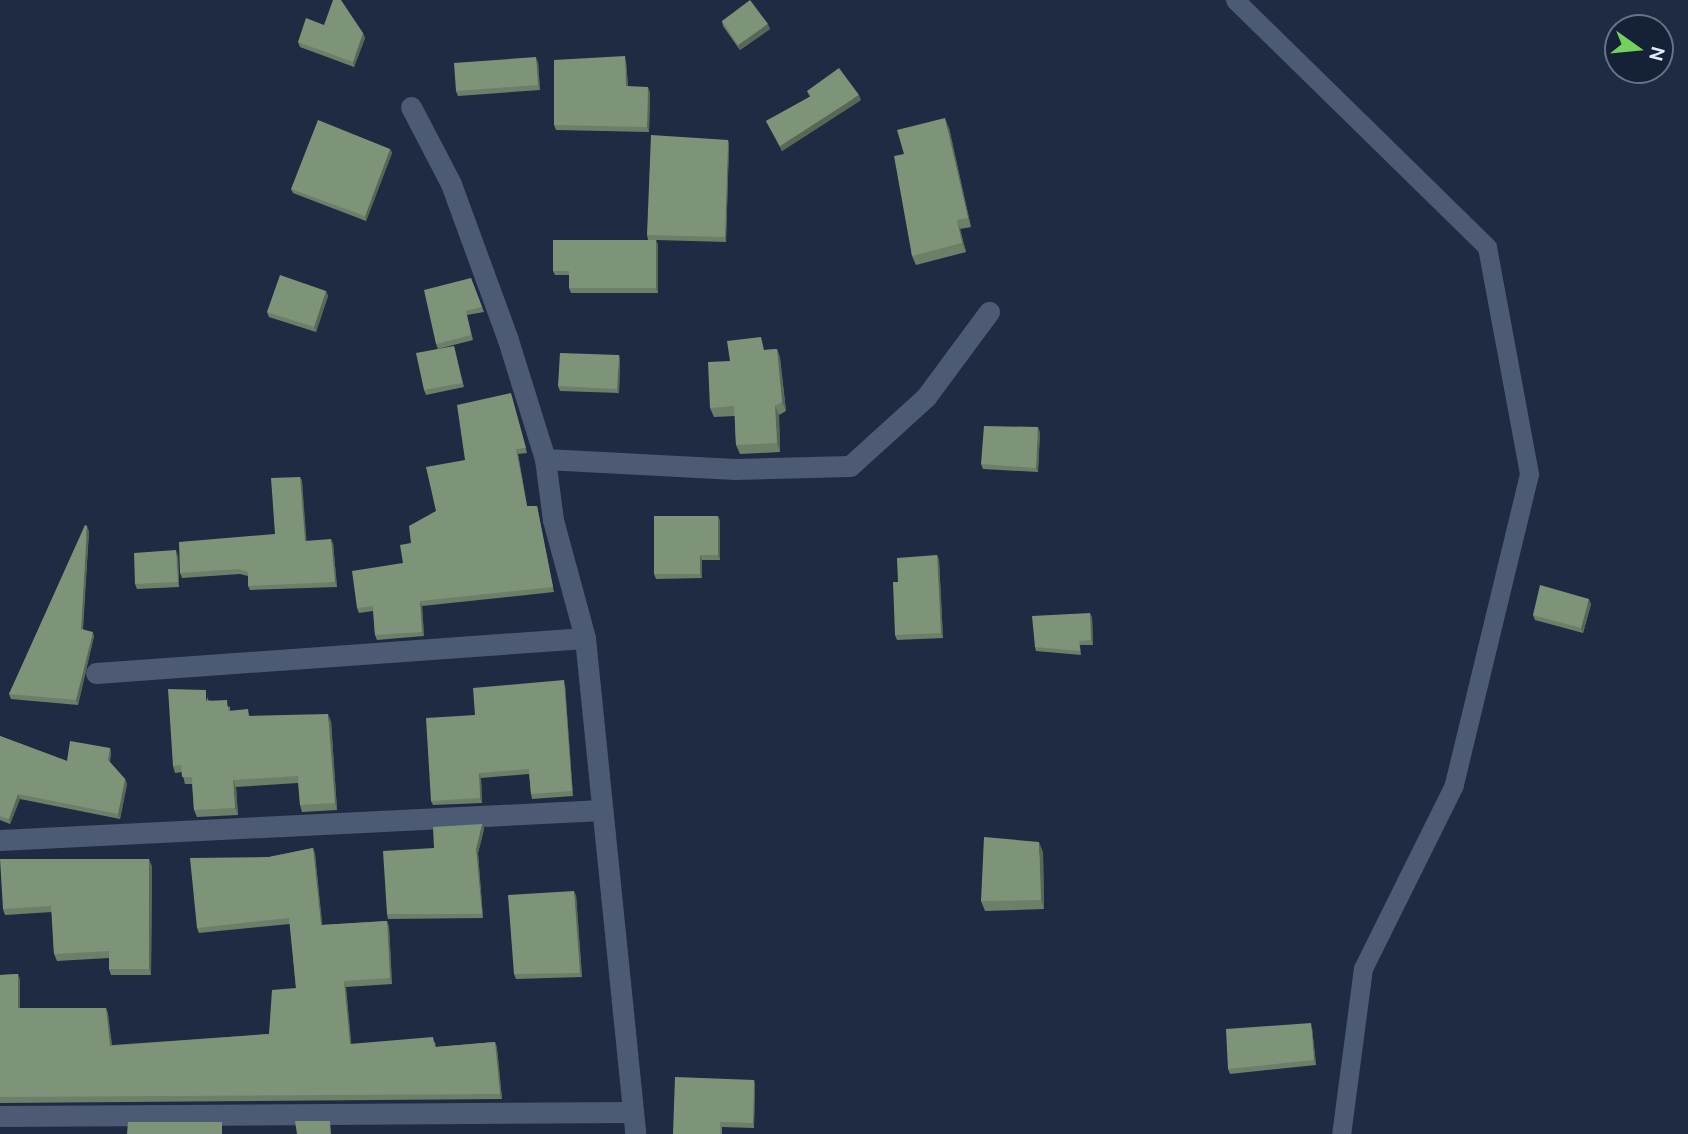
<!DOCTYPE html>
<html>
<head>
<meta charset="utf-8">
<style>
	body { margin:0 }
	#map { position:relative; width:1688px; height:1134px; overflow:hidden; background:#1e2b42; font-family:Ubuntu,sans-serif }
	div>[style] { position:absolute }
	.lane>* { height:19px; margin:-9.5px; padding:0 9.5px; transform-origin:9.5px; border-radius:9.5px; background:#4c5a74 }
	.street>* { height:21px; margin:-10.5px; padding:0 10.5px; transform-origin:10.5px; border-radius:10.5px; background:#4c5a74 }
	.wall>* { inset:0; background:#6c7f68 }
	.shaded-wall>* { inset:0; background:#586855 }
	.building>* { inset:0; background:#7e9479 }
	span { translate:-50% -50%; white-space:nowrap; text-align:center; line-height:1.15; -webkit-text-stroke:7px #152137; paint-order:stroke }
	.north { position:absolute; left:1604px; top:14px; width:70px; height:70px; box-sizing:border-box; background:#152137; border:2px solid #677285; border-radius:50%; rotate:105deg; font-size:19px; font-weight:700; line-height:28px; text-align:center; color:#e2ebfb }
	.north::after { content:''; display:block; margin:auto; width:24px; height:32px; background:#74d25c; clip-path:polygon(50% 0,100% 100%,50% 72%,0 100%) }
</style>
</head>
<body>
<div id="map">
	<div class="lane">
		<div style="left:1235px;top:0;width:353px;rotate:44.4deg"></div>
		<div style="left:1487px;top:247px;width:231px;rotate:79.5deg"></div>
		<div style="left:1529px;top:474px;width:320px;rotate:103.6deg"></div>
		<div style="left:1454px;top:785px;width:204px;rotate:116.4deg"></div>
		<div style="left:1363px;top:968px;width:167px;rotate:97.5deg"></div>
	</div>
	<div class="street">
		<div style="left:411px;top:107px;width:87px;rotate:62.5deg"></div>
		<div style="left:451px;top:184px;width:166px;rotate:69.9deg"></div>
		<div style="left:508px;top:340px;width:125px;rotate:72.7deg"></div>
		<div style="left:545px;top:459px;width:62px;rotate:82.5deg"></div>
		<div style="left:553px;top:520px;width:122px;rotate:74.8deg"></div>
		<div style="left:585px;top:638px;width:499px;rotate:84.2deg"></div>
		<div style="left:545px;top:459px;width:190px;rotate:3deg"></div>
		<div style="left:735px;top:469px;width:115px;rotate:-1.5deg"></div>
		<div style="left:850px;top:466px;width:103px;rotate:-42.2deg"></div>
		<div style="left:926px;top:397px;width:106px;rotate:-53.5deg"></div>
		<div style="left:96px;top:673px;width:490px;rotate:-4.1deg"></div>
		<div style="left:0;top:840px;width:603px;rotate:-2.85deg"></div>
		<div style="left:0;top:1116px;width:632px;rotate:-0.36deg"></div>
	</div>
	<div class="wall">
		<div style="clip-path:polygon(722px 21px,770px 29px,740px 50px,723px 26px)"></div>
		<div style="clip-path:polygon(324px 25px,363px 33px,365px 38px,354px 67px,300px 47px,298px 42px)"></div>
		<div style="clip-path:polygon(626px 61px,628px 86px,650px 92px,649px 132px,556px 130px,554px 125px)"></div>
		<div style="clip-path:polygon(538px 62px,540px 90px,458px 96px,456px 91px)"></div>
		<div style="clip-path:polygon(807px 91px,861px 100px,782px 151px,766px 121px,810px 97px)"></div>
		<div style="clip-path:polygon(949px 128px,971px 227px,960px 229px,966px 252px,916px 265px,912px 256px,904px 154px)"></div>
		<div style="clip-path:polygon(728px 140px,729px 144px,726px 242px,656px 240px,658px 245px,658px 293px,571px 293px,569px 288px,569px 275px,555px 275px,553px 271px,648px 240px,647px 235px)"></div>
		<div style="clip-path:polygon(390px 149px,392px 153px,366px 221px,293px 193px,291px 189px)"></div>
		<div style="clip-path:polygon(471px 278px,484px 312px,467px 315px,473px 340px,438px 349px,436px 344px)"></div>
		<div style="clip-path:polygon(326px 291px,328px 296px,316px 332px,269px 317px,267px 312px)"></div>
		<div style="clip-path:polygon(454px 346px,464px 387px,426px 395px,424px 390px)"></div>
		<div style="clip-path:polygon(777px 349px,780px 358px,786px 411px,779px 415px,780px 452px,740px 454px,736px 445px,735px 416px,714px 417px,710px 408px,730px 361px,765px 350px)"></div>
		<div style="clip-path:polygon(619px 355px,620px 360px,619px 393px,560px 391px,558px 386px)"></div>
		<div style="clip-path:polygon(512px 398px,527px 453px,518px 454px,527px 506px,537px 506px,538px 511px,554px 592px,422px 606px,424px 636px,377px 640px,375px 635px,373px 611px,359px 613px,357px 608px,403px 563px,411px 543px,436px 511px,465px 460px)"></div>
		<div style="clip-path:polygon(1040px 432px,1038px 472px,983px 469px,981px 464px)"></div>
		<div style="clip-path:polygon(300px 477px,302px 481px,306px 541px,333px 543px,337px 587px,250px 590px,248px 586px,248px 576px,240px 574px,182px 578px,180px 573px,275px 534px)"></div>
		<div style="clip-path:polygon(720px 520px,720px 560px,702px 560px,702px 578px,656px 579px,654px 574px)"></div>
		<div style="clip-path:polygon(89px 531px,83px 629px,94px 636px,78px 705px,11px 699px,9px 694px)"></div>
		<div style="clip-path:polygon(178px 555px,179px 587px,137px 589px,135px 584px)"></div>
		<div style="clip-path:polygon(937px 555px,939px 560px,943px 638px,897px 640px,895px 635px,898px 582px)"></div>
		<div style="clip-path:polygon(1591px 604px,1583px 633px,1535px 620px,1533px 615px)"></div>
		<div style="clip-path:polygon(1092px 617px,1093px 645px,1080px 645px,1081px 655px,1036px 651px,1035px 647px)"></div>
		<div style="clip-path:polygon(565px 685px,573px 796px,532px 799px,531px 794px,529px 774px,481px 778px,482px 803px,433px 805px,431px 801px,475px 715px)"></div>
		<div style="clip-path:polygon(208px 697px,208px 700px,230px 707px,230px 711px,251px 716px,331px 721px,337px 810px,302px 812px,300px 805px,298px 783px,236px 787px,238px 815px,197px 817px,194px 810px,192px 784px,185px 784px,182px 772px,175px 773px,173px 766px)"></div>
		<div style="clip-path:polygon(0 736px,67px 761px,110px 748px,111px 753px,110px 762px,125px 779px,127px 784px,120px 819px,20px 799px,10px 824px,0 820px)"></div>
		<div style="clip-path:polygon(482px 824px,484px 829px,478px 853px,483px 918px,388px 919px,387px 914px,434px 848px)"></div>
		<div style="clip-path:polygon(313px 848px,315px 854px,322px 925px,387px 921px,389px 927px,392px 984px,346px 987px,351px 1044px,435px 1042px,436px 1047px,495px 1042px,497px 1048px,502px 1099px,0 1103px,0 975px,18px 974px,20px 980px,20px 1008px,106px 1008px,108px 1014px,112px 1045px,269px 1034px,296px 988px,290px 924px,199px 933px,197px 928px,269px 857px)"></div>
		<div style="clip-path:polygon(1043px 852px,1044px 909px,985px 911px,981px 901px)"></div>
		<div style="clip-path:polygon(152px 866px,151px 975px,111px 975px,109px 969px,109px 958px,57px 961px,54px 954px,52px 912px,5px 915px,3px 909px)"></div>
		<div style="clip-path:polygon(576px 895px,582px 977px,516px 979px,514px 974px)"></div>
		<div style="clip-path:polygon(1312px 1028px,1316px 1065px,1230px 1074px,1228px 1069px)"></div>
		<div style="clip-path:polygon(754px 1080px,755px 1085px,754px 1128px,722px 1127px,722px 1134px,673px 1134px)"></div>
	</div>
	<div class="shaded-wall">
		<div style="clip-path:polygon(768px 24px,770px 29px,740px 50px,738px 45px)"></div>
		<div style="clip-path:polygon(363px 33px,365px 38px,354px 67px,353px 62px)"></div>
		<div style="clip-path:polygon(625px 56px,626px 61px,628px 91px,626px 86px)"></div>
		<div style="clip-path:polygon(536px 57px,538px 62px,540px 90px,538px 85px)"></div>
		<div style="clip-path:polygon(648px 87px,650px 92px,649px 132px,647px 127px)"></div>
		<div style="clip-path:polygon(859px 95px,861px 100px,782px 151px,780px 146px)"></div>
		<div style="clip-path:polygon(945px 118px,949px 128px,971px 227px,968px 218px)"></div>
		<div style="clip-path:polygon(728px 140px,729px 144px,726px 242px,725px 237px)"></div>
		<div style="clip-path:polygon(390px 149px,392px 153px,366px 221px,365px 216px)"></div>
		<div style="clip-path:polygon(957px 220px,960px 229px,966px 252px,962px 243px)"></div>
		<div style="clip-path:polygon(656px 240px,658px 245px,658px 293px,656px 288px)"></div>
		<div style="clip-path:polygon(326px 291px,328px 296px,316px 332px,314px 327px)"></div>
		<div style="clip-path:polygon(777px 349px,780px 358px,786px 411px,782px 402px)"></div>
		<div style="clip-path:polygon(619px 355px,620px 360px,619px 393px,617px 389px)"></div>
		<div style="clip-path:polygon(775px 406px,779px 415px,780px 452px,777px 443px)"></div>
		<div style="clip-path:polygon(1038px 427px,1040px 432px,1038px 472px,1036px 468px)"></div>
		<div style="clip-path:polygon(516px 449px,518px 454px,528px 511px,527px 506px)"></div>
		<div style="clip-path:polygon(300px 477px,302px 481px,307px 546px,305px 541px)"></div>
		<div style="clip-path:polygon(718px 516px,720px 520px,720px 560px,718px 555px)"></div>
		<div style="clip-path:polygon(87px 526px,89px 531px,82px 634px,81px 629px)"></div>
		<div style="clip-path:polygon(331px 539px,333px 543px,337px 587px,335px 582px)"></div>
		<div style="clip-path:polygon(176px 550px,178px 555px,179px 587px,178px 582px)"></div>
		<div style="clip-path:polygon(700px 555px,702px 560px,702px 578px,700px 574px)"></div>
		<div style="clip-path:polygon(937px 555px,939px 560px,943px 638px,941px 633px)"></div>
		<div style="clip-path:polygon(1589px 599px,1591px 604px,1583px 633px,1581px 628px)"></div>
		<div style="clip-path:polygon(420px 601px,422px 606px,424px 636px,422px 632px)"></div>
		<div style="clip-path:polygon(1090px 613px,1092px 617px,1093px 645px,1091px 640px)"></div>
		<div style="clip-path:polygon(93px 632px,94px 636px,78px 705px,76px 700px)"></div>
		<div style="clip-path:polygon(564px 680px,565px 685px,573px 796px,572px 791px)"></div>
		<div style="clip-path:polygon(328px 714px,331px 721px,337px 810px,335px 803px)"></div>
		<div style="clip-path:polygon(110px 748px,111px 753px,109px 764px,108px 760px)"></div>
		<div style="clip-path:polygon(479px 773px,481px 778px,482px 803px,480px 798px)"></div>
		<div style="clip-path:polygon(125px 779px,127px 784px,120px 819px,118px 814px)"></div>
		<div style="clip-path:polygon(233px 780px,236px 787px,238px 815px,235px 808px)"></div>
		<div style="clip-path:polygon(18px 794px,20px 799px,10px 824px,9px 819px)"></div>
		<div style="clip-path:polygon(482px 824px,484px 829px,478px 853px,483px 918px,482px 914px,476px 849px)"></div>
		<div style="clip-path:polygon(1039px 842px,1043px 852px,1044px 909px,1041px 900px)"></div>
		<div style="clip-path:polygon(313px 848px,315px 854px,323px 931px,321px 925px)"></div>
		<div style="clip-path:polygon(149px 859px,152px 866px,151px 975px,149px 969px)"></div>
		<div style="clip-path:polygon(574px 891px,576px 895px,582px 977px,580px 973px)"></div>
		<div style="clip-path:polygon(387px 921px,389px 927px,392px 984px,390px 978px)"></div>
		<div style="clip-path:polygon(18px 974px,20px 980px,20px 1014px,18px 1008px)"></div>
		<div style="clip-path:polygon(344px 981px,346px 987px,352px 1050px,350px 1044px)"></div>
		<div style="clip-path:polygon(106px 1008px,108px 1014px,112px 1051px,110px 1046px)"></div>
		<div style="clip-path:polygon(1311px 1023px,1312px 1028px,1316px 1065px,1314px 1060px)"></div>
		<div style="clip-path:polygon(495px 1042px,497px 1048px,502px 1099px,500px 1094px)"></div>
		<div style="clip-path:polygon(754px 1080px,755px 1085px,754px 1128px,753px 1123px)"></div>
	</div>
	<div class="building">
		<div style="clip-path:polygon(333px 0,341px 0,363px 33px,353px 62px,298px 42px,306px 18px,324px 25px)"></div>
		<div style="clip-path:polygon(750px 0,768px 24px,738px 45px,722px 21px)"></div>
		<div style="clip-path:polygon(625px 56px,626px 86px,648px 87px,647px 127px,554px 125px,554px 60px)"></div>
		<div style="clip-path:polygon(536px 57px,538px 85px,456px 91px,454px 63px)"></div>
		<div style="clip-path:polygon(839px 68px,859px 95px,780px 146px,766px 121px,811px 96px,807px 91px)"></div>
		<div style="clip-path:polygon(945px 118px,968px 218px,957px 220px,962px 243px,912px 256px,894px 156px,904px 154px,897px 130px)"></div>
		<div style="clip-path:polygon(318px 120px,390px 149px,365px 216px,291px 189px)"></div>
		<div style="clip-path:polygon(651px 135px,728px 140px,725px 237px,647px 235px)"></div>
		<div style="clip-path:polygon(553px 240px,656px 240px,656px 288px,569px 288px,569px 271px,553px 271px)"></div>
		<div style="clip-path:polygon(280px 275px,326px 291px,314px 327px,267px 312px)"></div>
		<div style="clip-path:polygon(471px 278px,482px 307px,466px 311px,471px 335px,436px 344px,424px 290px)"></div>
		<div style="clip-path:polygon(761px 337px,764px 350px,777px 349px,782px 402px,775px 406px,777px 443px,736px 445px,734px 406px,710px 408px,708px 362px,730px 361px,727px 341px)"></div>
		<div style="clip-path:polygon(454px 346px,462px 383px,424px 390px,416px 353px)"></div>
		<div style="clip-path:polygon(560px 353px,619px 355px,617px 389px,558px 386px)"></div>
		<div style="clip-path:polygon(511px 393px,526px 448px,516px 449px,527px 506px,537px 506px,553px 587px,420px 601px,422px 632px,375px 635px,373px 606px,357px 608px,352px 571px,403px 563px,400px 545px,411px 543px,409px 526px,436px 511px,426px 467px,465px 460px,457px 405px)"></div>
		<div style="clip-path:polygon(984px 426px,1038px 427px,1036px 468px,981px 464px)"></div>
		<div style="clip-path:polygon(300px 477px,305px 541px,331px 539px,335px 582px,248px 586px,248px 572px,238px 569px,180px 573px,179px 542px,275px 534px,271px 478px)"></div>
		<div style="clip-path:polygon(654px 516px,718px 516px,718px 555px,700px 555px,700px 574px,654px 574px)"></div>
		<div style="clip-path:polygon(85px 525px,87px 526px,81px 629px,93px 632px,76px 700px,9px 694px)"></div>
		<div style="clip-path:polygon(176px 550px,178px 582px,135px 584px,134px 553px)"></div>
		<div style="clip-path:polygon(937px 555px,941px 633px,895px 635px,893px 582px,898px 582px,897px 558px)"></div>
		<div style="clip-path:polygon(1540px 585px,1589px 599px,1581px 628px,1533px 615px)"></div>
		<div style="clip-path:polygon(1090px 613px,1091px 640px,1079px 641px,1080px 651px,1035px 647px,1032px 616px)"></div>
		<div style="clip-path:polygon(564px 680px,572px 791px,531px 794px,529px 769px,479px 773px,480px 798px,431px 801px,426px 718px,475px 715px,473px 688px)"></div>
		<div style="clip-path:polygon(168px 689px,206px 690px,206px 701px,227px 700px,228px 711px,248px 709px,249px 716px,328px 714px,335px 803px,300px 805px,298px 776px,233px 780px,235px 808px,194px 810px,192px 777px,182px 777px,181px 765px,173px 766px)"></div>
		<div style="clip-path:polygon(0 736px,67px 761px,70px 741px,110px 748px,108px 760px,125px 779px,118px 814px,18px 794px,9px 819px,0 816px)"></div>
		<div style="clip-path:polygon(482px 824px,476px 849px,482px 914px,387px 914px,383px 851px,434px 848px,433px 827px)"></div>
		<div style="clip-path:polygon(984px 837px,1039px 842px,1041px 900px,981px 901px)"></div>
		<div style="clip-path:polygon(313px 848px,321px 925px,387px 921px,390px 978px,344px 981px,350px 1044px,433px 1037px,435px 1047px,495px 1042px,500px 1094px,0 1097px,0 975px,18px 974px,18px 1008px,106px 1008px,110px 1046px,269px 1034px,272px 990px,296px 988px,289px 918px,197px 928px,190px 858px,269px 857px)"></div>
		<div style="clip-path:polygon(0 859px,149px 859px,149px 969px,109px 969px,109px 951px,54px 954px,51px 906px,3px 909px)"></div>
		<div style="clip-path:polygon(574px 891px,580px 973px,514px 974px,508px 895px)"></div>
		<div style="clip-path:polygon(1311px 1023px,1314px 1060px,1228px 1069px,1226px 1029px)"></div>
		<div style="clip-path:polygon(675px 1077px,754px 1080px,753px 1123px,720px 1122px,720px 1134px,673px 1134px)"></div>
		<div style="clip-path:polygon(295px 1121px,330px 1121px,331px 1134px,297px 1134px)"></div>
		<div style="clip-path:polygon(128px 1122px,222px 1122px,222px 1134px,127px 1134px)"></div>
	</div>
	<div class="north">N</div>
</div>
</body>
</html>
